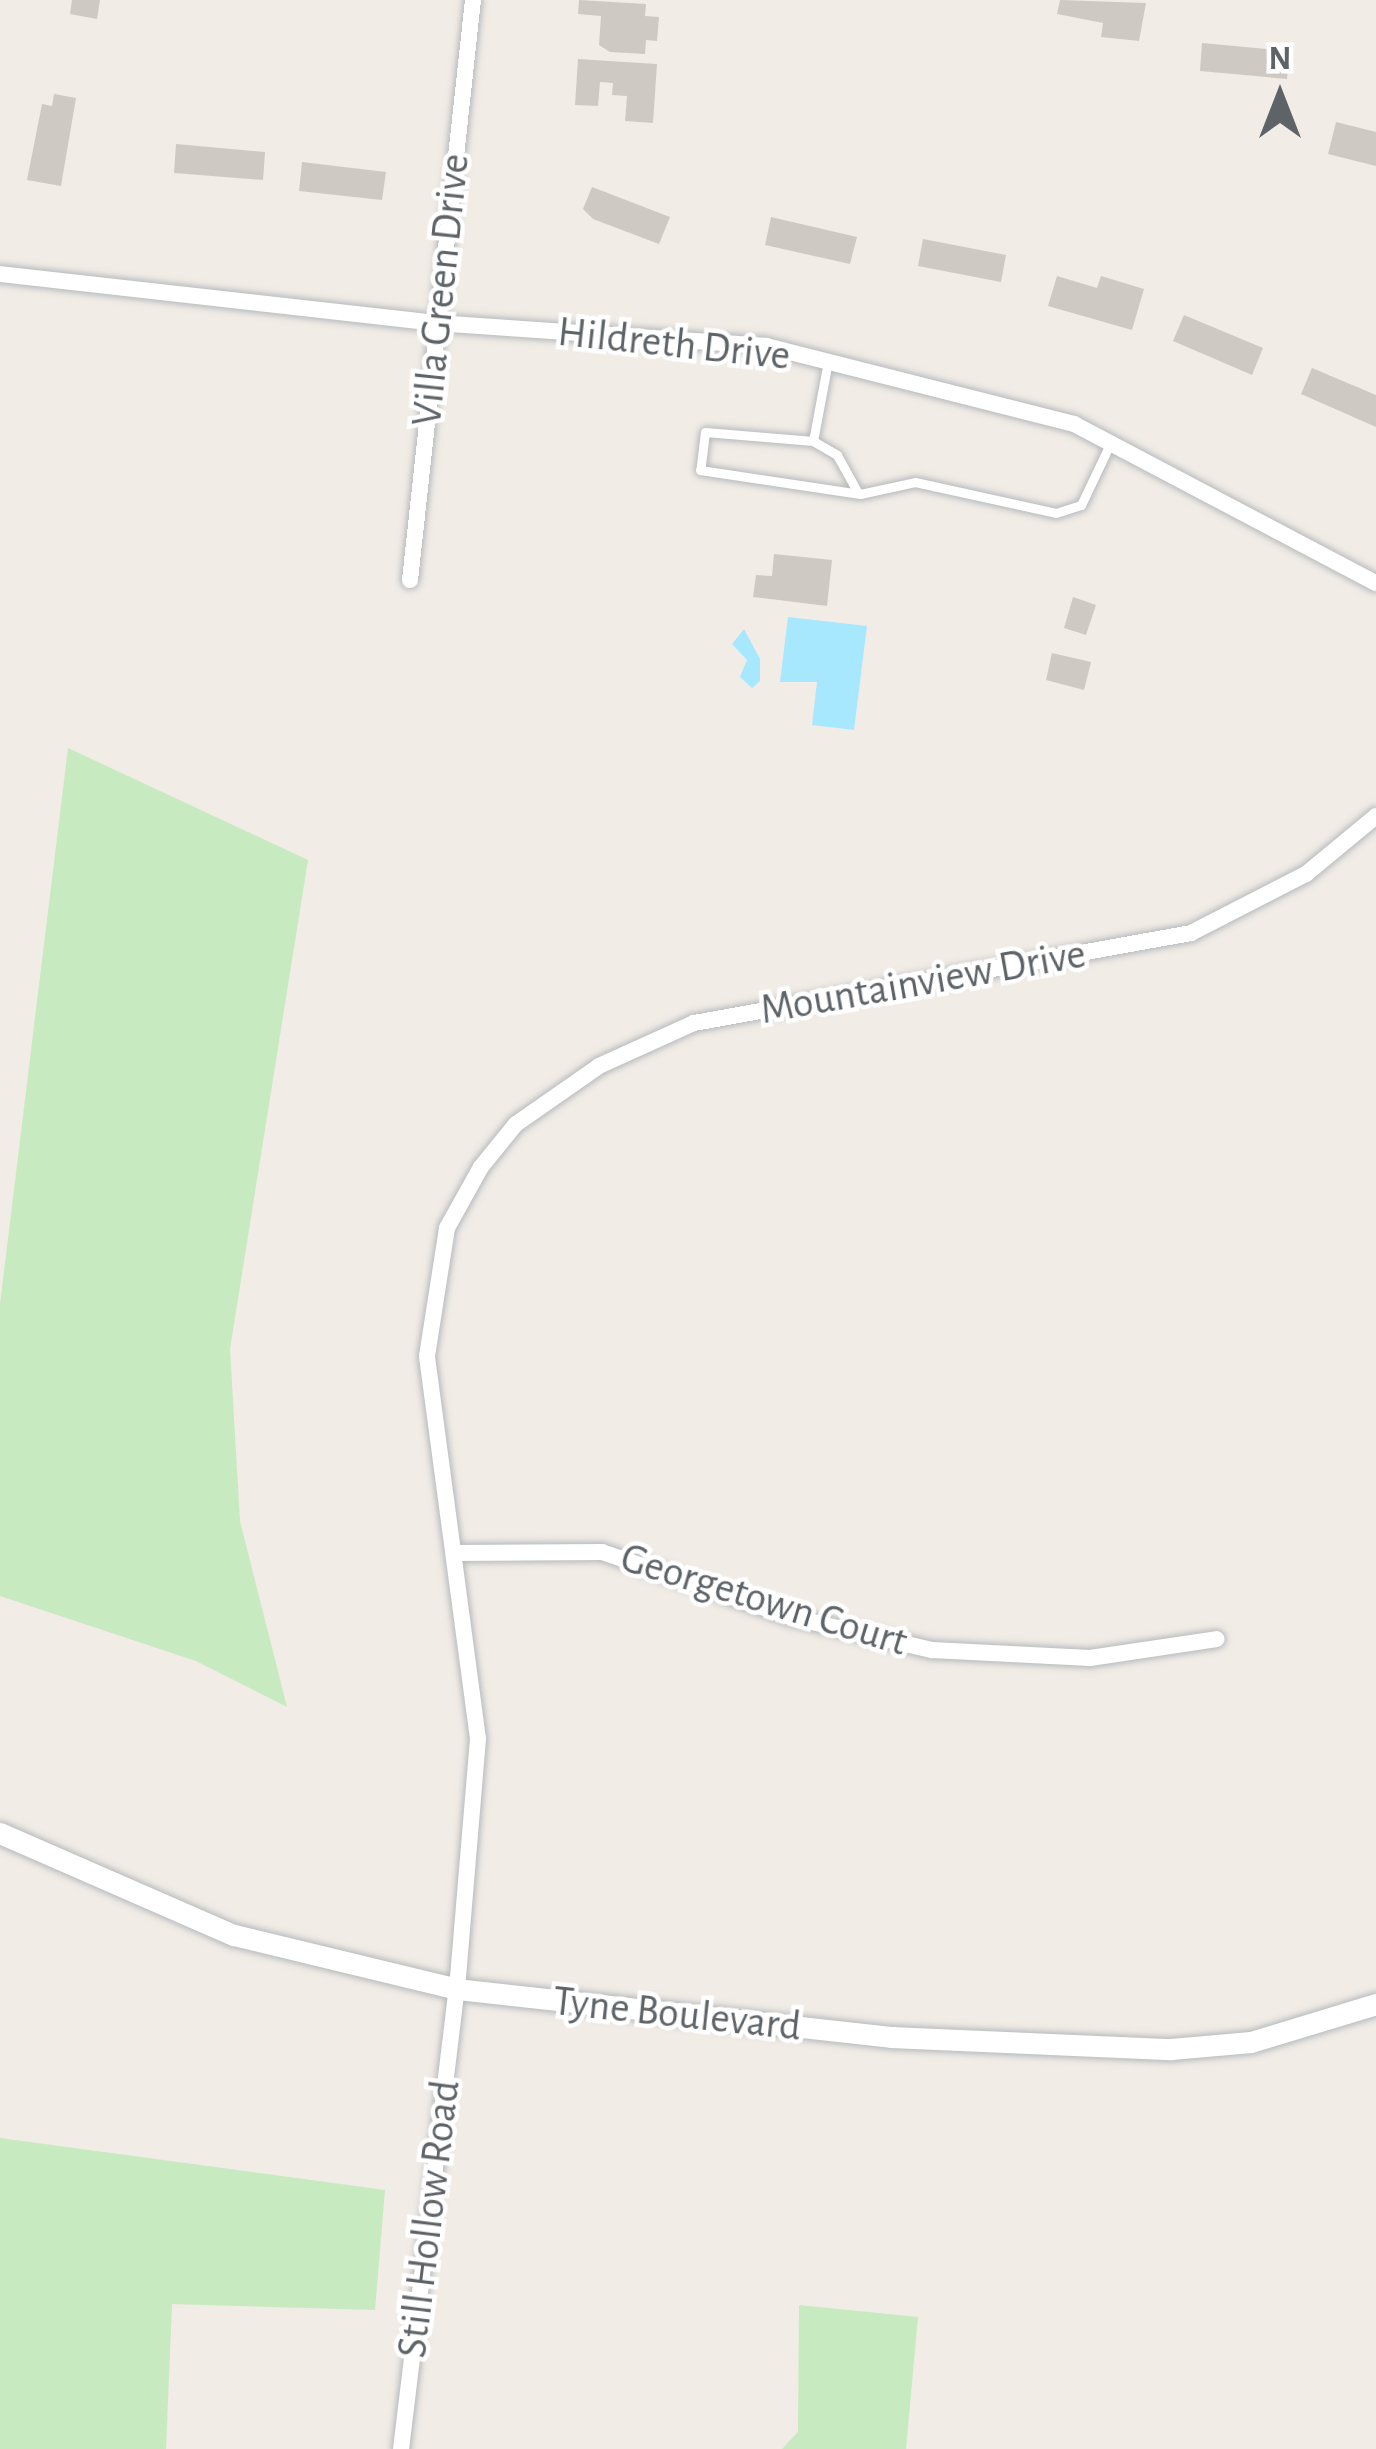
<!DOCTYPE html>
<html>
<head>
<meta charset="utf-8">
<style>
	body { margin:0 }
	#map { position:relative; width:1376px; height:2449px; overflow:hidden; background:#f1ece6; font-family:"Alegreya Sans",sans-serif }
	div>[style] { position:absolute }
	.green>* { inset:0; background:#c7eac0 }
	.water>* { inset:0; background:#a7e8ff }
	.building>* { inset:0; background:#cfc9c4 }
	.roads { filter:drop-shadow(0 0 3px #b6babd) drop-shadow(0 0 3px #b6babd) }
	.service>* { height:9px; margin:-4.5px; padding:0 4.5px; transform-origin:4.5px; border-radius:4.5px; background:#fff }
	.minor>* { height:16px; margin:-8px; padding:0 8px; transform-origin:8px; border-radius:8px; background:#fff }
	.tertiary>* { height:21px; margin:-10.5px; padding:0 10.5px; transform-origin:10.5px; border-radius:10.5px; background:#fff }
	span { translate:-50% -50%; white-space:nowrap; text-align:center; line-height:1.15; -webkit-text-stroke:9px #fff; paint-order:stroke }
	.street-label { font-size:42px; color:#5d6367 }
	.north { position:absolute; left:1220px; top:36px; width:120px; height:120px; -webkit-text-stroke:9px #fff; paint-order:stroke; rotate:0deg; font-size:33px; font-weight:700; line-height:48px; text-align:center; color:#5d6367 }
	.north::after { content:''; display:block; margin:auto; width:42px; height:54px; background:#5d6367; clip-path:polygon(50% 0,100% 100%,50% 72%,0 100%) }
</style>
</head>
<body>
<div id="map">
	<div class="green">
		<div style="clip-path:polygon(68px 748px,308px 860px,230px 1349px,240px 1521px,287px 1707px,196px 1661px,0 1596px,0 1304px)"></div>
		<div style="clip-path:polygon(0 2138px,385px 2190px,375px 2310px,172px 2304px,166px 2449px,0 2449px)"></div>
		<div style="clip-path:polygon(799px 2305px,918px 2317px,906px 2449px,782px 2449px,798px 2432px)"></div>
	</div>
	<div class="water">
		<div style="clip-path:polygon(788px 617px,867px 626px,854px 730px,812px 725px,817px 682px,780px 682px)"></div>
		<div style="clip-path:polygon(744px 629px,760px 659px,760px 681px,752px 688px,740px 677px,747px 660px,732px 644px)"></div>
	</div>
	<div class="building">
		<div style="clip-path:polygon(72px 0,100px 0,97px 19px,70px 14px)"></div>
		<div style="clip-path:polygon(579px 0,646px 4px,645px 16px,659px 17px,657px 41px,646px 40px,645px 54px,610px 52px,599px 45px,601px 16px,578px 14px)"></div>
		<div style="clip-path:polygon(1060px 0,1146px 3px,1139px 41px,1101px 37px,1103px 23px,1057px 14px)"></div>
		<div style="clip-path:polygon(1202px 43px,1289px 51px,1287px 79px,1200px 71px)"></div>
		<div style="clip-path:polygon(578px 59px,657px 64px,653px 123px,625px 121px,627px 96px,612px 95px,613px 83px,600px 82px,598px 106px,575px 105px)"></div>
		<div style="clip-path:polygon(54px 94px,76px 98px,61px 186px,27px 180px,42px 104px,52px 106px)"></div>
		<div style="clip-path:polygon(1336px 122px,1376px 132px,1376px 166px,1328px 154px)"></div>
		<div style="clip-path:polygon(176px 144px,265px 152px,263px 180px,174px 173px)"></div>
		<div style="clip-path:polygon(302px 162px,386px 172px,382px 200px,299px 191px)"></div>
		<div style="clip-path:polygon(592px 187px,670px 217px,659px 244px,593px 219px,583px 209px)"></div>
		<div style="clip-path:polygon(771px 217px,857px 237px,850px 264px,765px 245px)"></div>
		<div style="clip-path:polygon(923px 239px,1006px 255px,1001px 282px,918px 266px)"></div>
		<div style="clip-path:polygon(1057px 276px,1097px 288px,1101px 276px,1144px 289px,1132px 330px,1048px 306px)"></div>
		<div style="clip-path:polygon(1184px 315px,1263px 348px,1252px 375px,1173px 341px)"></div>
		<div style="clip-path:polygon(1312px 368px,1376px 395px,1376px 427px,1301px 394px)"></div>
		<div style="clip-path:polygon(774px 554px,832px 560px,827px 606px,753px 597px,756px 575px,772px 576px)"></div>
		<div style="clip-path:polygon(1073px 597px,1096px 605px,1086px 635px,1064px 628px)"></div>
		<div style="clip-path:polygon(1052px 653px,1091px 662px,1084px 690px,1046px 680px)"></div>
	</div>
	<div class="roads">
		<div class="service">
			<div style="left:828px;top:361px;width:81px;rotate:100.6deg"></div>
			<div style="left:813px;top:441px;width:108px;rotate:-175.2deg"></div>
			<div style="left:705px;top:432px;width:38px;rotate:97deg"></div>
			<div style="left:700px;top:470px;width:162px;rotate:8.5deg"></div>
			<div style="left:860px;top:494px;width:56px;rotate:-12.3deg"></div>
			<div style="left:915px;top:482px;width:144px;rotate:12.4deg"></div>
			<div style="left:1056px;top:513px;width:26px;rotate:-18deg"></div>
			<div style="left:1081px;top:505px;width:68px;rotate:-64.6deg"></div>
			<div style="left:813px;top:441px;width:28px;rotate:30deg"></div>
			<div style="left:837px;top:455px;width:43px;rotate:61.1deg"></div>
		</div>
		<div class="minor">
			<div style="left:0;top:274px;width:440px;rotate:6.4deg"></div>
			<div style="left:437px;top:323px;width:330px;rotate:4deg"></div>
			<div style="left:766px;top:346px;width:318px;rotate:14.2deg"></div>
			<div style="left:1074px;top:424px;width:341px;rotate:27.8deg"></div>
			<div style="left:410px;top:580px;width:583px;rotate:-83.8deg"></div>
			<div style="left:454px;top:1553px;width:148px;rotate:-0.4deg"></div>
			<div style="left:602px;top:1552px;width:200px;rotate:19deg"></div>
			<div style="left:791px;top:1617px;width:145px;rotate:13.2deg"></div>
			<div style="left:932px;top:1650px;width:158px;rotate:2.9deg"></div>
			<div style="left:1090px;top:1658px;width:128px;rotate:-8.5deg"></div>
			<div style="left:401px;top:2449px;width:463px;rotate:-83.1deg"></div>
			<div style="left:457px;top:1989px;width:251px;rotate:-85.2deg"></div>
			<div style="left:478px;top:1739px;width:386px;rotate:-97.6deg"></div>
			<div style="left:427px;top:1356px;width:130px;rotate:-81.1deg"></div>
			<div style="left:447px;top:1228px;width:70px;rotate:-60.9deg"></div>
			<div style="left:481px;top:1167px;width:55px;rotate:-50.9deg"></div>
			<div style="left:516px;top:1124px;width:101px;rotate:-34.9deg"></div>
			<div style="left:599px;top:1066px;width:104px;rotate:-24.4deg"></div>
			<div style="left:694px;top:1023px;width:505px;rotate:-10.26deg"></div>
			<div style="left:1191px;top:933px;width:129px;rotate:-27.2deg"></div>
			<div style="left:1306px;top:874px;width:91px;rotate:-39.6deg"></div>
		</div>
		<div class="tertiary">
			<div style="left:0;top:1833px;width:255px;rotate:23.6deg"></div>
			<div style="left:234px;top:1935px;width:229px;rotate:13.6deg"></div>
			<div style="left:457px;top:1989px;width:437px;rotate:6.3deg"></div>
			<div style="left:891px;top:2037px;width:280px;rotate:2.5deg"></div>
			<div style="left:1171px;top:2049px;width:80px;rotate:-5deg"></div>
			<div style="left:1251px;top:2042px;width:131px;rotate:-16.9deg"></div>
		</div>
	</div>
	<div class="street-label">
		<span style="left:441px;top:290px;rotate:-84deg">Villa Green Drive</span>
		<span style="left:674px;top:344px;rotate:6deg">Hildreth Drive</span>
		<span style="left:923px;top:982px;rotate:-10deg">Mountainview Drive</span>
		<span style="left:764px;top:1600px;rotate:17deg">Georgetown Court</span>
		<span style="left:677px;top:2014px;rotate:6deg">Tyne Boulevard</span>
		<span style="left:429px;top:2219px;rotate:-83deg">Still Hollow Road</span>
	</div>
	<div class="north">N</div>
</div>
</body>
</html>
